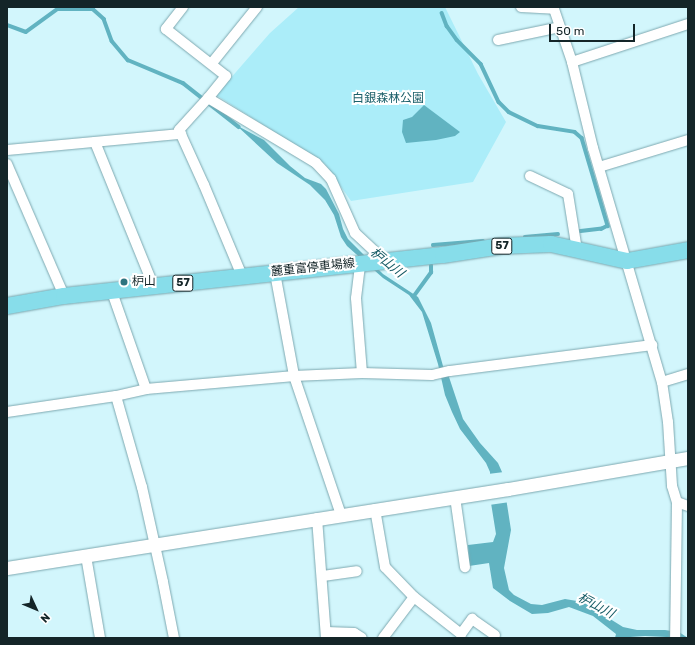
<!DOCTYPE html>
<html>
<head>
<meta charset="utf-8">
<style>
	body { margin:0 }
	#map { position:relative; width:695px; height:645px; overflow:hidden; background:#d2f6fc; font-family:Rubik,"Noto Sans JP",sans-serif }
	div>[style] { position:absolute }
	.green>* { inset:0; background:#abedf9 }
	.water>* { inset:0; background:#61b3c1 }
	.pier>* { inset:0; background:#d2f6fc }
	.stream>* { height:3.5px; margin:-1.75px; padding:0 1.75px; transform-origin:1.75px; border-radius:1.75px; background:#61b3c1 }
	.roads { filter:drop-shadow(0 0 1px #7da8b0) drop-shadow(0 0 1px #7da8b0) }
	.minor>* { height:10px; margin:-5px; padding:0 5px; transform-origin:5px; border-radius:5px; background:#fff }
	.tertiary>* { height:13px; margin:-6.5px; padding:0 6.5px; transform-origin:6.5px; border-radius:6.5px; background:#fff }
	.primary>* { height:16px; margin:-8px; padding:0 8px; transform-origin:8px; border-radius:8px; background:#87ddea }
	.dots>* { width:11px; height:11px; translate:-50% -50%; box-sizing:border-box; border:2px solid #fff; border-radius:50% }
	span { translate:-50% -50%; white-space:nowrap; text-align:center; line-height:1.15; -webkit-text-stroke:4px #fff; paint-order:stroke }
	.shield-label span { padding:1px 3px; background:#fff; border:1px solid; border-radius:3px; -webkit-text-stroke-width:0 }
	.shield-label { font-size:11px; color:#142528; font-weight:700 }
	.park-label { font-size:12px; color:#1c606a }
	.street-label { font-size:12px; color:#142528 }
	.poi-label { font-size:12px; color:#142528 }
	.left { translate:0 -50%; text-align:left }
	.water-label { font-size:13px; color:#145a64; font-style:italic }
	.frame { position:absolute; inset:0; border:8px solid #142528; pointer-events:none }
	.north { position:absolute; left:16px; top:589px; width:40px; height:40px; -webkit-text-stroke:3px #fff; paint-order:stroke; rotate:134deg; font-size:11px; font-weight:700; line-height:16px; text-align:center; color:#142528 }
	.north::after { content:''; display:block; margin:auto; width:14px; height:18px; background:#142528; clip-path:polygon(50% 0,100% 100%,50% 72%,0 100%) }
	.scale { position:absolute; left:549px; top:24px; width:86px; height:18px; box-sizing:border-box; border:2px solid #142528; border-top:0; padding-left:5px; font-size:12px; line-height:14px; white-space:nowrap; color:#142528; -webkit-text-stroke:3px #fff; paint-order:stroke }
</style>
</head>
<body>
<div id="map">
	<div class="green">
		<div style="clip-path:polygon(299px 7px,445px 7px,478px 74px,506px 122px,473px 182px,351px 201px,325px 164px,216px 95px,270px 33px)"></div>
	</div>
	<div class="water">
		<div style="clip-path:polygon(424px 105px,460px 132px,455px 136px,436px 140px,406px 143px,402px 132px,403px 120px,412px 117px)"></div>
		<div style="clip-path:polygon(236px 125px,264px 140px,290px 166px,305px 178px,321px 184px,326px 189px,339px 214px,343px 229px,348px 239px,383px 274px,418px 297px,431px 323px,443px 366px,449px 377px,463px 419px,480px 443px,498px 463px,502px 472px,511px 530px,504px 568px,509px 590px,514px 595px,531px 604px,542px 605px,565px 599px,583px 602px,623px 627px,637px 630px,665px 630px,679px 632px,688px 638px,645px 636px,615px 638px,616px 634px,593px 616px,569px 607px,548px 613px,532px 614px,510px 601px,493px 588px,489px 563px,469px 566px,468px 545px,493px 542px,496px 534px,491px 503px,490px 472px,486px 463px,460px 429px,452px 412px,445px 395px,438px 364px,422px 312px,409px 295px,383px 278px,347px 246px,341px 237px,334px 215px,325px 200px,310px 185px,277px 163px)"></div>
	</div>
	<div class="pier">
		<div style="clip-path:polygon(504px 472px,510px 502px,489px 505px,488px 474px)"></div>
	</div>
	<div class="stream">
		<div style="left:442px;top:13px;width:14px;rotate:69deg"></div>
		<div style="left:447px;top:26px;width:17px;rotate:54deg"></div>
		<div style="left:457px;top:40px;width:34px;rotate:45deg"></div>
		<div style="left:481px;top:64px;width:42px;rotate:64.7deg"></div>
		<div style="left:499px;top:102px;width:14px;rotate:45deg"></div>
		<div style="left:509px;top:112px;width:32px;rotate:26deg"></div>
		<div style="left:538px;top:126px;width:37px;rotate:9deg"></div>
		<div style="left:575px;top:132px;width:9px;rotate:41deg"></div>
		<div style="left:582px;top:138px;width:92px;rotate:73.5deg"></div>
		<div style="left:608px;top:226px;width:7px;rotate:153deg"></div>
		<div style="left:602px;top:229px;width:25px;rotate:173deg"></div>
		<div style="left:7px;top:25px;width:20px;rotate:20deg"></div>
		<div style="left:26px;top:32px;width:39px;rotate:-36deg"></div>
		<div style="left:58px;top:9px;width:35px"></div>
		<div style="left:93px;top:9px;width:15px;rotate:42deg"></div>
		<div style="left:104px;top:19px;width:23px;rotate:70deg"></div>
		<div style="left:112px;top:41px;width:25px;rotate:50deg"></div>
		<div style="left:128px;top:60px;width:60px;rotate:22.7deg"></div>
		<div style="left:183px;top:83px;width:71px;rotate:38.2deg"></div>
		<div style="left:525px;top:237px;width:33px;rotate:-5deg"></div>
		<div style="left:433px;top:245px;width:50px;rotate:-4.6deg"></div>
		<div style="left:414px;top:296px;width:29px;rotate:-54deg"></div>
		<div style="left:431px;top:273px;width:7px;rotate:-90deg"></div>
	</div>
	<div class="roads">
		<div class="minor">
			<div style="left:183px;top:7px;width:28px;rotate:128deg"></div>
			<div style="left:166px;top:29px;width:76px;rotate:38.1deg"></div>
			<div style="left:226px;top:76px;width:28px;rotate:129deg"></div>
			<div style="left:208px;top:98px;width:126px;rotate:31deg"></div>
			<div style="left:316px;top:163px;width:22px;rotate:47deg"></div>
			<div style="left:331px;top:179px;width:59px;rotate:66deg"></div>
			<div style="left:355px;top:233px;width:40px;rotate:43deg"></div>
			<div style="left:521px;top:7px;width:33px;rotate:3deg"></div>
			<div style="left:554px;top:9px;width:56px;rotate:71.2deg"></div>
			<div style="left:572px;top:62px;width:89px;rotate:76.3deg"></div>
			<div style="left:593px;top:148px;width:244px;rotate:73.6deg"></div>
			<div style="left:662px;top:382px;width:40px;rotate:81.5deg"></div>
			<div style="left:668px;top:422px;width:64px;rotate:86.4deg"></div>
			<div style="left:672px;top:486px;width:17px;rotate:73deg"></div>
			<div style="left:677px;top:502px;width:136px;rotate:90.8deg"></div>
			<div style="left:498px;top:40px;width:63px;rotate:-11.8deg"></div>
			<div style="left:572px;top:62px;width:122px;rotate:-18.1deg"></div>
			<div style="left:212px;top:63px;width:72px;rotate:-51.2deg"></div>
			<div style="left:208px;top:98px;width:43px;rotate:132.2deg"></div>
			<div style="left:179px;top:130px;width:60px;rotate:65.6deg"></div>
			<div style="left:204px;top:185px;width:99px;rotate:67.3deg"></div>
			<div style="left:95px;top:142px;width:157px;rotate:67.9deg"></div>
			<div style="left:7px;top:150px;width:175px;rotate:-5.3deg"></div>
			<div style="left:7px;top:164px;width:144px;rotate:66.6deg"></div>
			<div style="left:599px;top:167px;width:93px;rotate:-16.9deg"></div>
			<div style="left:530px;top:176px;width:42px;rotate:25.3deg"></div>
			<div style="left:568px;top:194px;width:57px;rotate:80.9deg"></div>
			<div style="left:275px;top:273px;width:105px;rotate:79.5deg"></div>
			<div style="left:294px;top:376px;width:147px;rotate:71.3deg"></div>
			<div style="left:362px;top:373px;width:70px;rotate:1.6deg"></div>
			<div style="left:432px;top:375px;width:18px;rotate:-13deg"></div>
			<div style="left:450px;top:371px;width:204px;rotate:-7.3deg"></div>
			<div style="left:662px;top:382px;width:27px;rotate:-17deg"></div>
			<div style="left:146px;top:389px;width:149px;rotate:-5deg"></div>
			<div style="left:294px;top:376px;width:68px;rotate:-2.5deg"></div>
			<div style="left:362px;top:373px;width:75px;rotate:-94.6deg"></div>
			<div style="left:356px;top:298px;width:35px;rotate:-83deg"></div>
			<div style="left:116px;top:396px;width:95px;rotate:74.1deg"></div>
			<div style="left:142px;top:487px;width:97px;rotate:77.5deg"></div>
			<div style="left:163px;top:582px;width:57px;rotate:78.9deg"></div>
			<div style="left:7px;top:412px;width:110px;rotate:-8.4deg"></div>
			<div style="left:116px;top:396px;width:31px;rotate:-13deg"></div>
			<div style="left:146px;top:389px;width:103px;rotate:-109.3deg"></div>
			<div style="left:455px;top:497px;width:71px;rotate:81.9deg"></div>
			<div style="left:677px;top:502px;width:12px;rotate:20deg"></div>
			<div style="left:375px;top:509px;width:59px;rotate:80.2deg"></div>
			<div style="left:385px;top:567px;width:42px;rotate:46deg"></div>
			<div style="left:414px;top:597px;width:60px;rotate:38.2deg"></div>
			<div style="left:461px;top:634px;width:19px;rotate:-54deg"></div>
			<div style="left:472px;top:619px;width:28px;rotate:35deg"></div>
			<div style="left:317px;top:518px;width:120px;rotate:85.7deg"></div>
			<div style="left:86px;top:556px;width:83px;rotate:80.3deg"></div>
			<div style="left:323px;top:576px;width:34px;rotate:-8deg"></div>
			<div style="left:326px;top:632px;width:28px;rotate:2deg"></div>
			<div style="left:354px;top:633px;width:9px;rotate:32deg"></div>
			<div style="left:383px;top:638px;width:51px;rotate:-52.9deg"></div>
		</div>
		<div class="tertiary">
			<div style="left:7px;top:568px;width:507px;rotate:-8.96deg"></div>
			<div style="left:508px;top:489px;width:183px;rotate:-9.8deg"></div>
		</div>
		<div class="primary">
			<div style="left:7px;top:306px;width:58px;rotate:-10deg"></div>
			<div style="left:64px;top:296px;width:381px;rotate:-6.2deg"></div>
			<div style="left:443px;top:255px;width:59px;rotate:-8.8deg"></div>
			<div style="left:501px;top:246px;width:50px;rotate:-2.3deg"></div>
			<div style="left:551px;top:244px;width:78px;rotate:12.6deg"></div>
			<div style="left:627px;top:261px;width:62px;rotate:-10.2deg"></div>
		</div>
	</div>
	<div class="dots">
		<div style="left:124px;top:282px;background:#2d7480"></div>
	</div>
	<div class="shield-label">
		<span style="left:502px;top:246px">57</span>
		<span style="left:183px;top:283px">57</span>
	</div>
	<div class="park-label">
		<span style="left:388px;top:99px">白銀森林公園</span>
	</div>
	<div class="street-label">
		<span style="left:313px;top:268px;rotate:-6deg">麓重富停車場線</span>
	</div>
	<div class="poi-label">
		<span class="left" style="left:132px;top:282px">枦山</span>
	</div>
	<div class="water-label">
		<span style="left:387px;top:263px;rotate:39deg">枦山川</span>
		<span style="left:596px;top:606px;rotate:28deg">枦山川</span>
	</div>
	<div class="frame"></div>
	<div class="north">N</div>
	<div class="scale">50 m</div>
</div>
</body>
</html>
